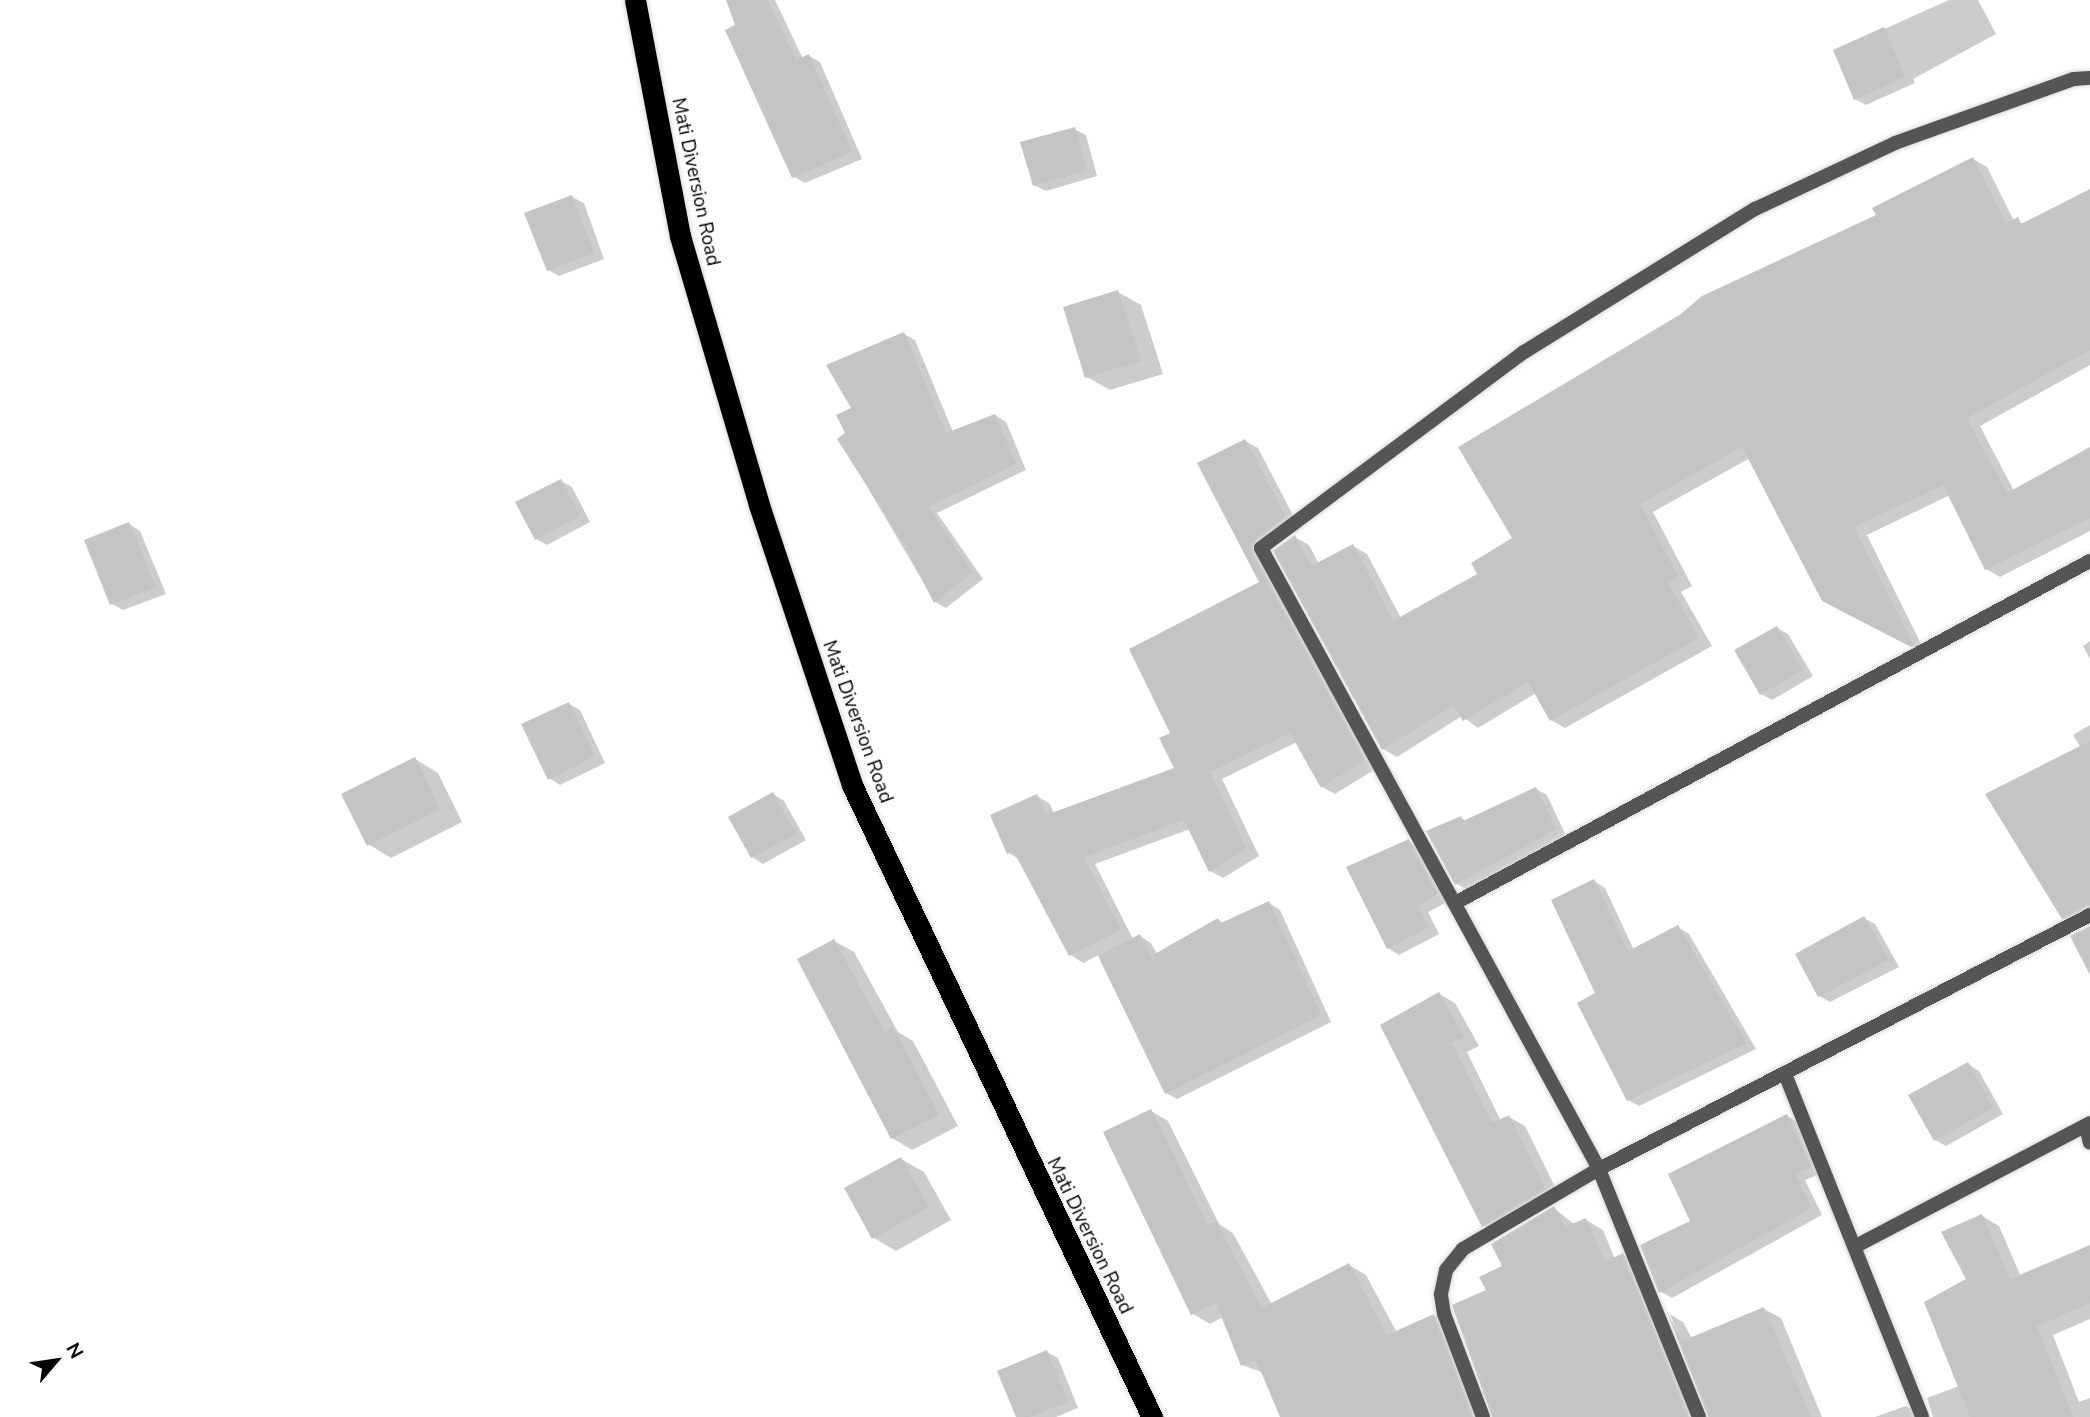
<!DOCTYPE html>
<html>
<head>
<meta charset="utf-8">
<style>
	body { margin:0 }
	#map { position:relative; width:2090px; height:1417px; overflow:hidden; background:#fff; font-family:"Nunito Sans",sans-serif }
	div>[style] { position:absolute }
	.shadow>* { inset:0; background:#0003 }
	.building>* { inset:0; background:#c4c4c4 }
	.roads { filter:drop-shadow(0 0 2px #dbdbdb) drop-shadow(0 0 2px #dbdbdb) }
	.street>* { height:14px; margin:-7px; padding:0 7px; transform-origin:7px; border-radius:7px; background:#555 }
	.highway>* { height:21px; margin:-10.5px; padding:0 10.5px; transform-origin:10.5px; border-radius:10.5px; background:#000 }
	span { translate:-50% -50%; white-space:nowrap; text-align:center; line-height:1.15; -webkit-text-stroke:6px #fff; paint-order:stroke }
	.street-label { font-size:19px; color:#000 }
	.north { position:absolute; left:21px; top:1326px; width:70px; height:70px; -webkit-text-stroke:5px #fff; paint-order:stroke; rotate:61deg; font-size:19px; font-weight:700; line-height:28px; text-align:center; color:#000 }
	.north::after { content:''; display:block; margin:auto; width:24px; height:32px; background:#000; clip-path:polygon(50% 0,100% 100%,50% 72%,0 100%) }
</style>
</head>
<body>
<div id="map">
	<div class="shadow">
		<div style="clip-path:polygon(728px 0,775px 0,803px 59px,809px 56px,820px 62px,862px 159px,805px 183px,794px 177px)"></div>
		<div style="clip-path:polygon(1949px 0,1978px 0,1996px 34px,1913px 79px,1915px 83px,1866px 105px,1855px 99px,1835px 51px)"></div>
		<div style="clip-path:polygon(1074px 129px,1086px 135px,1097px 176px,1046px 191px,1034px 185px)"></div>
		<div style="clip-path:polygon(1973px 159px,1987px 167px,2014px 221px,2026px 224px,2090px 191px,2090px 365px,1980px 426px,2014px 491px,2090px 449px,2090px 531px,2000px 577px,1986px 569px,1950px 495px,1867px 535px,1926px 654px,1838px 609px,1750px 458px,1653px 512px,1692px 586px,1681px 592px,1712px 646px,1565px 728px,1551px 720px,1536px 693px,1478px 728px,1462px 716px,1397px 757px,1383px 749px,1295px 537px,1309px 545px,1319px 564px,1353px 546px,1367px 554px,1401px 618px,1480px 575px,1878px 216px)"></div>
		<div style="clip-path:polygon(572px 197px,584px 203px,604px 259px,559px 276px,548px 270px)"></div>
		<div style="clip-path:polygon(1118px 292px,1141px 305px,1163px 374px,1110px 390px,1087px 377px)"></div>
		<div style="clip-path:polygon(904px 334px,915px 340px,953px 432px,995px 415px,1006px 422px,1026px 470px,937px 513px,983px 579px,946px 608px,935px 602px,839px 439px,847px 434px)"></div>
		<div style="clip-path:polygon(1245px 441px,1258px 448px,1298px 525px,1267px 548px,1377px 768px,1335px 794px,1322px 787px,1297px 742px,1222px 779px,1259px 856px,1223px 878px,1210px 871px,1190px 829px,1095px 864px,1133px 939px,1140px 936px,1151px 943px,1157px 954px,1218px 920px,1224px 923px,1269px 903px,1280px 910px,1331px 1022px,1177px 1099px,1166px 1093px,1099px 955px,1083px 963px,1071px 955px,1020px 860px,1009px 853px,1037px 796px,1050px 804px,1054px 814px,1177px 769px,1172px 734px,1261px 583px,1200px 464px)"></div>
		<div style="clip-path:polygon(561px 481px,572px 487px,590px 522px,547px 545px,536px 539px)"></div>
		<div style="clip-path:polygon(129px 524px,140px 531px,166px 594px,123px 610px,112px 604px)"></div>
		<div style="clip-path:polygon(1777px 628px,1788px 634px,1813px 676px,1772px 700px,1761px 694px)"></div>
		<div style="clip-path:polygon(2090px 641px,2090px 659px,2083px 646px)"></div>
		<div style="clip-path:polygon(569px 704px,580px 710px,605px 763px,560px 785px,549px 778px)"></div>
		<div style="clip-path:polygon(2090px 725px,2090px 916px,2074px 924px,2063px 918px,2081px 748px,2073px 735px)"></div>
		<div style="clip-path:polygon(415px 759px,438px 773px,462px 822px,391px 858px,368px 844px)"></div>
		<div style="clip-path:polygon(1536px 789px,1547px 795px,1566px 836px,1468px 890px,1457px 884px,1461px 818px,1467px 822px)"></div>
		<div style="clip-path:polygon(773px 794px,784px 801px,806px 840px,763px 864px,752px 857px)"></div>
		<div style="clip-path:polygon(1408px 841px,1420px 848px,1449px 901px,1428px 912px,1439px 934px,1399px 955px,1388px 948px)"></div>
		<div style="clip-path:polygon(1594px 881px,1605px 888px,1634px 950px,1678px 927px,1689px 934px,1756px 1049px,1639px 1106px,1628px 1100px,1597px 994px)"></div>
		<div style="clip-path:polygon(1864px 918px,1875px 924px,1899px 967px,1830px 1002px,1819px 996px)"></div>
		<div style="clip-path:polygon(834px 941px,854px 952px,898px 1032px,913px 1041px,958px 1126px,912px 1150px,892px 1138px)"></div>
		<div style="clip-path:polygon(1439px 994px,1455px 1003px,1479px 1046px,1467px 1052px,1501px 1121px,1509px 1117px,1525px 1126px,1561px 1199px,1499px 1235px,1483px 1225px)"></div>
		<div style="clip-path:polygon(1968px 1064px,1979px 1071px,2003px 1114px,1946px 1146px,1935px 1140px)"></div>
		<div style="clip-path:polygon(1151px 1111px,1168px 1121px,1219px 1224px,1233px 1233px,1272px 1305px,1349px 1265px,1366px 1275px,1397px 1333px,1434px 1316px,1451px 1325px,1485px 1417px,1293px 1417px,1264px 1373px,1242px 1365px,1223px 1317px,1210px 1324px,1193px 1314px)"></div>
		<div style="clip-path:polygon(1787px 1116px,1798px 1122px,1822px 1173px,1805px 1180px,1822px 1215px,1672px 1298px,1661px 1292px,1692px 1222px)"></div>
		<div style="clip-path:polygon(901px 1159px,924px 1172px,951px 1220px,896px 1251px,874px 1238px)"></div>
		<div style="clip-path:polygon(1554px 1208px,1575px 1225px,1586px 1220px,1603px 1230px,1615px 1259px,1623px 1255px,1639px 1265px,1701px 1417px,1493px 1417px,1488px 1291px)"></div>
		<div style="clip-path:polygon(1982px 1216px,1999px 1226px,2021px 1277px,2090px 1256px,2090px 1319px,2053px 1335px,2079px 1402px,2090px 1398px,2090px 1417px,1933px 1417px,1927px 1398px,1959px 1386px,1968px 1280px)"></div>
		<div style="clip-path:polygon(1764px 1309px,1781px 1318px,1822px 1417px,1709px 1417px,1670px 1314px,1683px 1322px,1692px 1339px)"></div>
		<div style="clip-path:polygon(1047px 1352px,1058px 1358px,1078px 1408px,1056px 1417px,1017px 1417px)"></div>
		<div style="clip-path:polygon(1906px 1406px,1924px 1417px,1875px 1417px)"></div>
	</div>
	<div class="building">
		<div style="clip-path:polygon(726px 0,768px 0,796px 60px,809px 54px,852px 152px,792px 178px,725px 30px,735px 25px)"></div>
		<div style="clip-path:polygon(1884px 27px,1905px 77px,1854px 100px,1833px 50px)"></div>
		<div style="clip-path:polygon(1075px 127px,1087px 170px,1033px 186px,1020px 142px)"></div>
		<div style="clip-path:polygon(1973px 157px,2006px 223px,2018px 217px,2021px 224px,2090px 189px,2090px 350px,1967px 418px,2007px 493px,2090px 447px,2090px 518px,1985px 570px,1943px 485px,1854px 527px,1914px 645px,1911px 647px,1822px 601px,1742px 447px,1640px 504px,1679px 578px,1668px 583px,1699px 638px,1550px 721px,1528px 682px,1463px 721px,1453px 705px,1382px 750px,1273px 551px,1295px 535px,1311px 566px,1353px 544px,1393px 621px,1477px 574px,1471px 563px,1512px 538px,1458px 447px,1681px 314px,1702px 296px,1876px 215px,1872px 208px)"></div>
		<div style="clip-path:polygon(572px 195px,594px 253px,547px 271px,524px 213px)"></div>
		<div style="clip-path:polygon(1118px 290px,1141px 361px,1085px 378px,1063px 307px)"></div>
		<div style="clip-path:polygon(904px 332px,946px 433px,995px 414px,1016px 464px,928px 507px,973px 572px,934px 603px,904px 544px,837px 439px,845px 433px,836px 415px,851px 408px,826px 365px)"></div>
		<div style="clip-path:polygon(1245px 439px,1286px 517px,1255px 541px,1252px 552px,1365px 760px,1321px 788px,1290px 733px,1210px 772px,1247px 849px,1209px 872px,1184px 820px,1084px 857px,1121px 930px,1069px 956px,1014px 852px,1007px 854px,990px 815px,1037px 794px,1046px 815px,1174px 768px,1159px 738px,1170px 733px,1129px 649px,1259px 582px,1197px 463px)"></div>
		<div style="clip-path:polygon(561px 479px,580px 516px,535px 540px,515px 502px)"></div>
		<div style="clip-path:polygon(129px 522px,156px 587px,110px 605px,84px 540px)"></div>
		<div style="clip-path:polygon(1777px 626px,1803px 670px,1760px 695px,1734px 650px)"></div>
		<div style="clip-path:polygon(569px 702px,595px 756px,548px 780px,521px 724px)"></div>
		<div style="clip-path:polygon(2090px 741px,2090px 905px,2062px 919px,1985px 794px)"></div>
		<div style="clip-path:polygon(415px 757px,440px 809px,367px 846px,341px 794px)"></div>
		<div style="clip-path:polygon(1536px 787px,1556px 829px,1455px 885px,1426px 831px,1461px 816px,1463px 821px)"></div>
		<div style="clip-path:polygon(773px 792px,796px 834px,751px 858px,728px 817px)"></div>
		<div style="clip-path:polygon(1409px 839px,1438px 894px,1418px 906px,1429px 927px,1387px 949px,1346px 867px)"></div>
		<div style="clip-path:polygon(1594px 879px,1628px 951px,1678px 925px,1746px 1043px,1627px 1101px,1577px 1003px,1595px 993px,1551px 900px)"></div>
		<div style="clip-path:polygon(1269px 901px,1321px 1015px,1165px 1094px,1098px 956px,1140px 934px,1151px 956px,1218px 918px,1221px 923px)"></div>
		<div style="clip-path:polygon(1864px 916px,1889px 960px,1818px 997px,1795px 954px)"></div>
		<div style="clip-path:polygon(2090px 926px,2090px 975px,2070px 936px)"></div>
		<div style="clip-path:polygon(834px 939px,885px 1032px,893px 1027px,939px 1115px,891px 1139px,797px 959px)"></div>
		<div style="clip-path:polygon(1439px 992px,1464px 1037px,1452px 1043px,1492px 1123px,1509px 1115px,1546px 1189px,1482px 1227px,1380px 1025px)"></div>
		<div style="clip-path:polygon(1968px 1062px,1993px 1108px,1934px 1141px,1908px 1095px)"></div>
		<div style="clip-path:polygon(1151px 1109px,1208px 1225px,1216px 1221px,1262px 1308px,1349px 1263px,1387px 1335px,1434px 1314px,1473px 1417px,1280px 1417px,1256px 1360px,1241px 1366px,1216px 1303px,1191px 1315px,1103px 1132px)"></div>
		<div style="clip-path:polygon(1787px 1114px,1812px 1167px,1795px 1174px,1812px 1208px,1659px 1293px,1640px 1245px,1690px 1221px,1668px 1174px)"></div>
		<div style="clip-path:polygon(901px 1157px,929px 1207px,872px 1239px,844px 1188px)"></div>
		<div style="clip-path:polygon(1554px 1206px,1565px 1227px,1586px 1218px,1605px 1262px,1623px 1253px,1689px 1417px,1492px 1417px,1452px 1305px,1486px 1290px,1479px 1277px,1502px 1266px,1491px 1244px)"></div>
		<div style="clip-path:polygon(1982px 1214px,2010px 1279px,2090px 1245px,2090px 1303px,2037px 1326px,2073px 1417px,1970px 1417px,1924px 1302px,1966px 1279px,1941px 1232px)"></div>
		<div style="clip-path:polygon(1764px 1307px,1811px 1417px,1708px 1417px,1666px 1310px,1682px 1341px)"></div>
		<div style="clip-path:polygon(1047px 1350px,1068px 1402px,1030px 1417px,1016px 1417px,997px 1371px)"></div>
	</div>
	<div class="roads">
		<div class="street">
			<div style="left:1455px;top:903px;width:721px;rotate:-28.31deg"></div>
			<div style="left:1785px;top:1074px;width:369px;rotate:68.2deg"></div>
			<div style="left:2086px;top:1126px;width:17px;rotate:77deg"></div>
			<div style="left:1856px;top:1246px;width:264px;rotate:-27.7deg"></div>
			<div style="left:1483px;top:1417px;width:110px;rotate:-110.7deg"></div>
			<div style="left:1444px;top:1314px;width:20px;rotate:-99deg"></div>
			<div style="left:1441px;top:1294px;width:25px;rotate:-78deg"></div>
			<div style="left:1446px;top:1270px;width:27px;rotate:-51deg"></div>
			<div style="left:1463px;top:1249px;width:158px;rotate:-30.5deg"></div>
			<div style="left:1599px;top:1169px;width:553px;rotate:-27.35deg"></div>
			<div style="left:1699px;top:1417px;width:267px;rotate:-112deg"></div>
			<div style="left:1599px;top:1169px;width:707px;rotate:-118.56deg"></div>
			<div style="left:1261px;top:548px;width:328px;rotate:-36.7deg"></div>
			<div style="left:1524px;top:352px;width:272px;rotate:-31.8deg"></div>
			<div style="left:1755px;top:209px;width:155px;rotate:-25.2deg"></div>
			<div style="left:1895px;top:143px;width:190px;rotate:-19.7deg"></div>
			<div style="left:2074px;top:79px;width:16px;rotate:-4deg"></div>
		</div>
		<div class="highway">
			<div style="left:635px;top:0;width:240px;rotate:79.2deg"></div>
			<div style="left:680px;top:236px;width:280px;rotate:73.6deg"></div>
			<div style="left:759px;top:505px;width:295px;rotate:71.6deg"></div>
			<div style="left:852px;top:785px;width:700px;rotate:64.61deg"></div>
		</div>
	</div>
	<div class="street-label">
		<span style="left:695px;top:182px;rotate:78deg">Mati Diversion Road</span>
		<span style="left:857px;top:722px;rotate:70deg">Mati Diversion Road</span>
		<span style="left:1089px;top:1236px;rotate:64deg">Mati Diversion Road</span>
	</div>
	<div class="north">N</div>
</div>
</body>
</html>
